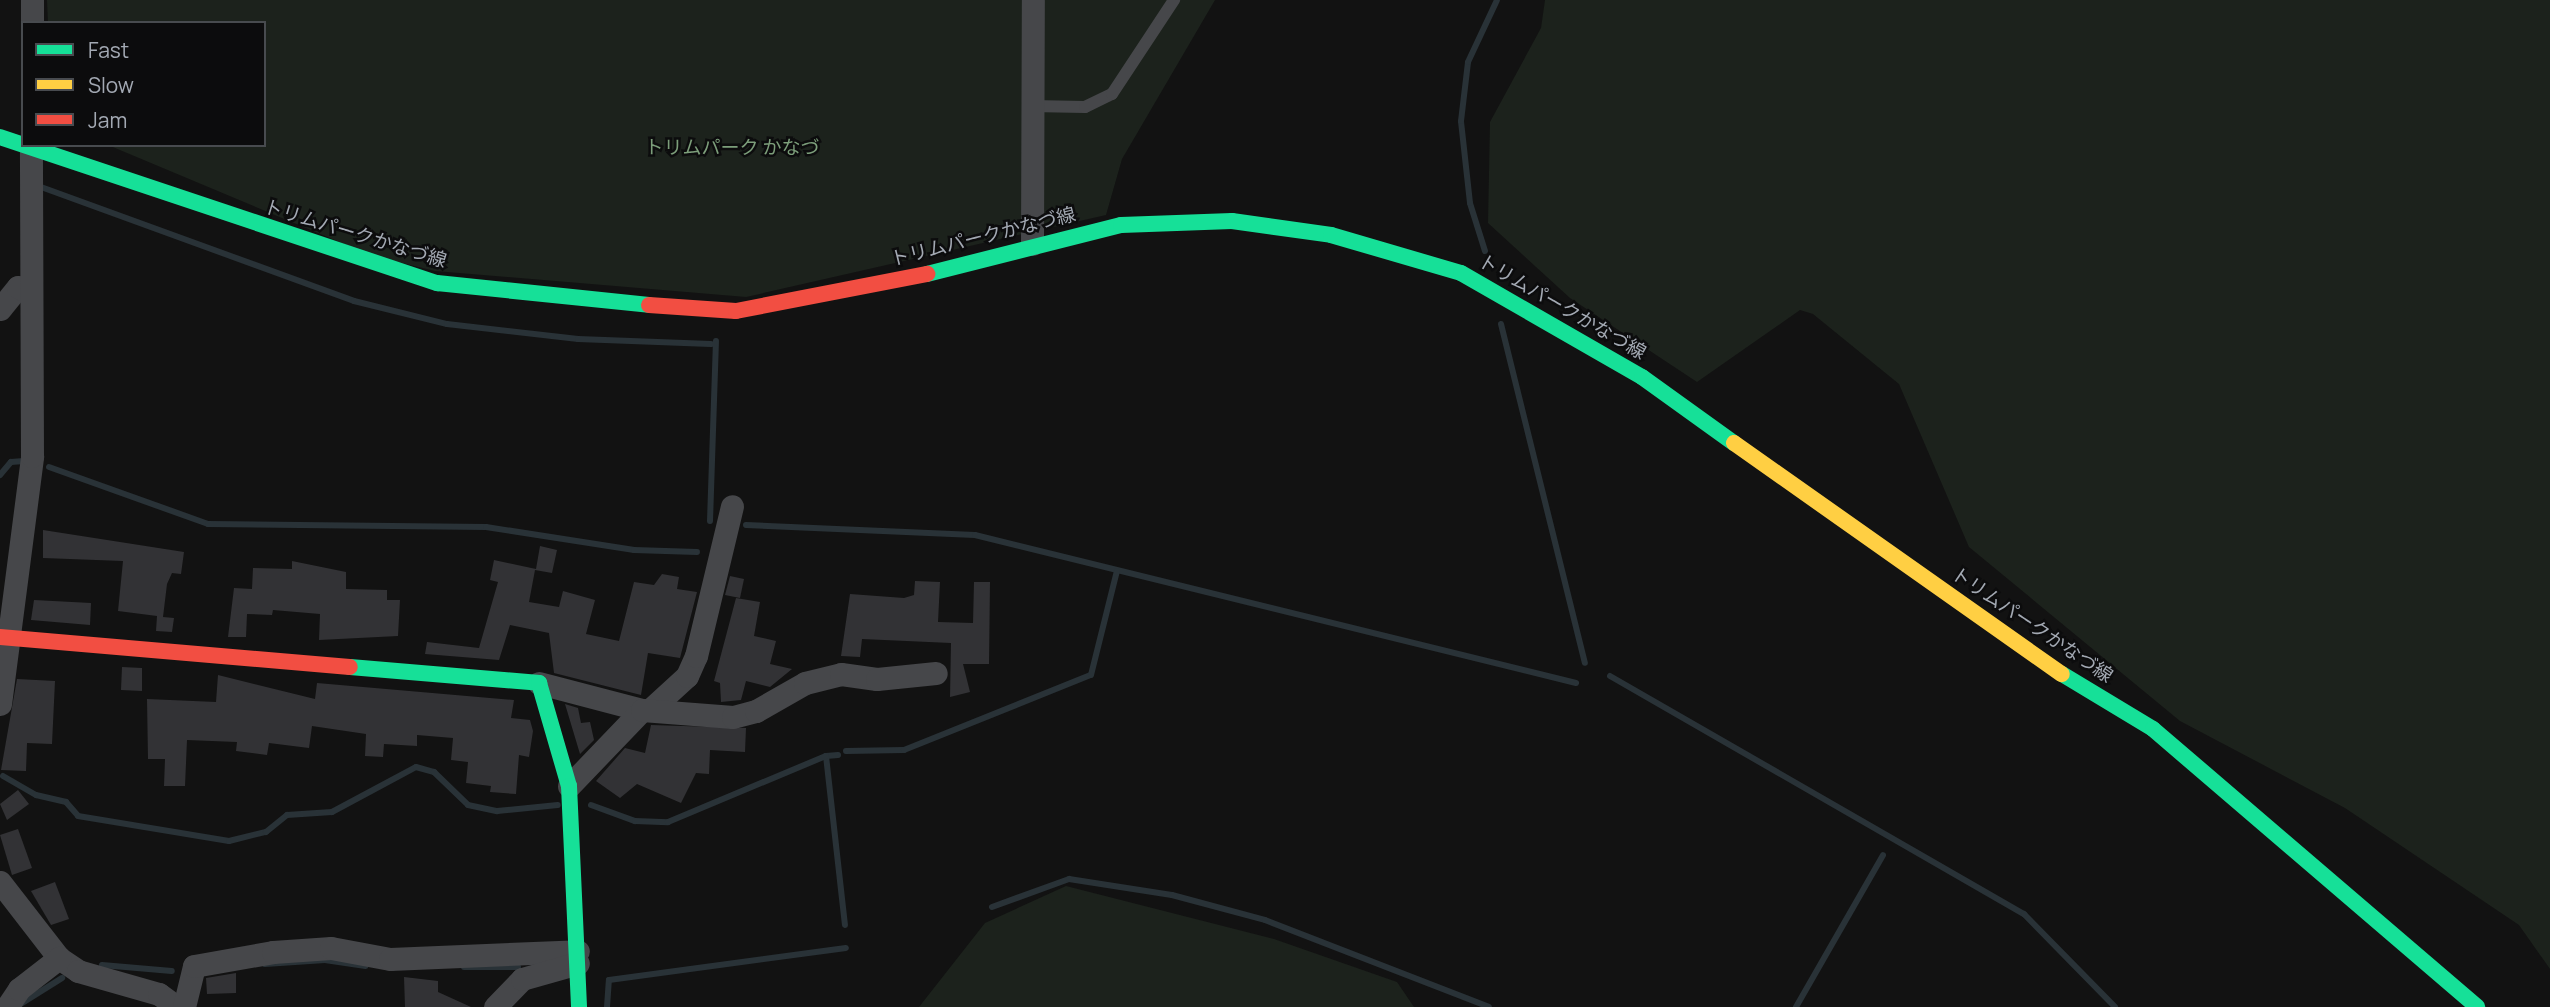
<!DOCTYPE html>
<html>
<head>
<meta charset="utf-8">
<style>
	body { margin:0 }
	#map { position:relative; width:2550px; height:1007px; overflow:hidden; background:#121212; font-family:Manrope,"Noto Sans JP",sans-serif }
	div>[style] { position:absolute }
	.green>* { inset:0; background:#1c221c }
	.stream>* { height:6px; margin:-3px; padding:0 3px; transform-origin:3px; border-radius:3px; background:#293237 }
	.building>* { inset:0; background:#323235 }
	.lane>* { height:12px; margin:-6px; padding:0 6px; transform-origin:6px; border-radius:6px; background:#46474a }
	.street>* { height:23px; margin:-11.5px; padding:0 11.5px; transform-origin:11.5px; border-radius:11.5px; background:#46474a }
	.fast>* { height:16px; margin:-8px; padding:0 8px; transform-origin:8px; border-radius:8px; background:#16e098 }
	.slow>* { height:16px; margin:-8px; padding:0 8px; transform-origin:8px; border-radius:8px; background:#ffcf43 }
	.jam>* { height:16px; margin:-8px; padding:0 8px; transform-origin:8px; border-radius:8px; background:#f24e42 }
	span { translate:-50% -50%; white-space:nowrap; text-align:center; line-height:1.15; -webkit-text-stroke:5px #0c0c0d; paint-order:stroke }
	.park-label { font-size:19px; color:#7c9e7a }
	.street-label { font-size:19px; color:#a3a9b3 }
	.legend { position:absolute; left:21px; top:21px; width:245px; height:126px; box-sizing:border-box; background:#0c0c0d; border:2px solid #484b4f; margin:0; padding:9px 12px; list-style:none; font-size:21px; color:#a3a9b3 }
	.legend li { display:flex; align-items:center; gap:14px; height:35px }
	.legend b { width:35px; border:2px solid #484b4f }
</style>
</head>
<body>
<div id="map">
	<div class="green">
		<div style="clip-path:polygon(47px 0,1215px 0,1122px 159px,1106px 215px,746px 297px,435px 271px,373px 256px,108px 145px,264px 145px,264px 23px,48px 23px)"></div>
		<div style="clip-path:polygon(1545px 0,2550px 0,2550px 969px,2519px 925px,2345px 808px,2180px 721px,1969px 547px,1899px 384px,1813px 314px,1800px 310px,1697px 382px,1570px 298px,1488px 223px,1490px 122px,1541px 28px)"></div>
		<div style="clip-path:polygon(1066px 886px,1274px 939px,1397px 982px,1414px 1007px,919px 1007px,985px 923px)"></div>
	</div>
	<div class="stream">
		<div style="left:41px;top:187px;width:333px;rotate:20deg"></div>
		<div style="left:354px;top:301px;width:96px;rotate:13.9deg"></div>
		<div style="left:447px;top:324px;width:132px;rotate:6.5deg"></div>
		<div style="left:578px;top:339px;width:133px;rotate:2.2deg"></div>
		<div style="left:1485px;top:251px;width:50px;rotate:-107.4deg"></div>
		<div style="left:1470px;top:203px;width:82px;rotate:-96.3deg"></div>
		<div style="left:1461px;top:121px;width:59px;rotate:-83.2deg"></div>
		<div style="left:1468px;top:62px;width:68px;rotate:-64.9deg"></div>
		<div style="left:1501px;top:324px;width:349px;rotate:76.1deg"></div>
		<div style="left:49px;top:467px;width:169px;rotate:19.7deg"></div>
		<div style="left:208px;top:524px;width:278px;rotate:0.6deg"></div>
		<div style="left:486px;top:527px;width:150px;rotate:8.8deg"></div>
		<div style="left:634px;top:550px;width:63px;rotate:1.8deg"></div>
		<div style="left:0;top:475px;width:17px;rotate:-50deg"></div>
		<div style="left:11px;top:462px;width:13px;rotate:-4deg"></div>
		<div style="left:710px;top:521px;width:180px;rotate:-88.1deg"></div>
		<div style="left:746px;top:525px;width:229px;rotate:2.5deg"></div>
		<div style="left:975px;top:535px;width:619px;rotate:13.83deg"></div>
		<div style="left:1610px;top:676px;width:478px;rotate:29.9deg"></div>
		<div style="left:2024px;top:914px;width:130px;rotate:45.6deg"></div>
		<div style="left:846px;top:751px;width:58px;rotate:-1deg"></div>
		<div style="left:904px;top:750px;width:201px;rotate:-21.9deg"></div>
		<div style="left:1091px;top:675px;width:107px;rotate:-76deg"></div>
		<div style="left:838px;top:755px;width:12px;rotate:175deg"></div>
		<div style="left:826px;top:756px;width:170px;rotate:83.6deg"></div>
		<div style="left:3px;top:776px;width:38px;rotate:30deg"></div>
		<div style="left:36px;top:795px;width:31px;rotate:13deg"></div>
		<div style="left:66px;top:802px;width:18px;rotate:49deg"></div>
		<div style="left:78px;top:816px;width:153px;rotate:9.4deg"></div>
		<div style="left:229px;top:841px;width:38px;rotate:-14deg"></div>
		<div style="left:266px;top:832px;width:27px;rotate:-39deg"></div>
		<div style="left:287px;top:815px;width:45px;rotate:-3.8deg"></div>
		<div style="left:332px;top:812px;width:95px;rotate:-28.2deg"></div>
		<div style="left:416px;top:767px;width:19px;rotate:16deg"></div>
		<div style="left:434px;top:772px;width:47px;rotate:44.1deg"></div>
		<div style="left:468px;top:805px;width:30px;rotate:12deg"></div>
		<div style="left:497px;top:811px;width:61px;rotate:-5.6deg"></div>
		<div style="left:591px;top:805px;width:47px;rotate:20deg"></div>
		<div style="left:635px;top:821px;width:33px;rotate:2deg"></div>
		<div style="left:668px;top:822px;width:171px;rotate:-22.7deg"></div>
		<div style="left:992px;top:907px;width:82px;rotate:-20deg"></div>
		<div style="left:1069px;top:879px;width:104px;rotate:8.8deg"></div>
		<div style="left:1172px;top:895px;width:96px;rotate:15deg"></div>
		<div style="left:1265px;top:920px;width:240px;rotate:21.2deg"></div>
		<div style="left:265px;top:964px;width:60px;rotate:-3.8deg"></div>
		<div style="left:325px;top:960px;width:41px;rotate:8.3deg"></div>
		<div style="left:102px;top:965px;width:70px;rotate:4.9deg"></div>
		<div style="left:464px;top:967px;width:54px"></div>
		<div style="left:19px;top:1005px;width:51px;rotate:-32.1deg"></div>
		<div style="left:607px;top:1007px;width:27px;rotate:-86deg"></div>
		<div style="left:609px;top:980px;width:239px;rotate:-7.7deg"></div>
		<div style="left:1796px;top:1007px;width:175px;rotate:-60.2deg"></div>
	</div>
	<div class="building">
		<div style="clip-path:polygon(43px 530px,184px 552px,181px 574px,172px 573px,167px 584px,163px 617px,174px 618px,172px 632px,156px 631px,157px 616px,118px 611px,123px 561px,43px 558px)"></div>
		<div style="clip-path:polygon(540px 546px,557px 550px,552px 573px,535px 570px,529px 602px,559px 607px,563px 591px,595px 600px,586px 634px,619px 641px,634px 582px,654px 585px,662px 574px,679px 577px,677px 589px,697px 592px,680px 658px,648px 653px,641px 695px,554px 673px,549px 633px,510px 625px,499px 660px,425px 654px,427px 642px,479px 648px,498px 582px,490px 580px,494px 560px,536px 569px)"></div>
		<div style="clip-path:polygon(292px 561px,346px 572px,346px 589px,387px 590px,387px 600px,400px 600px,398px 636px,319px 640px,320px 614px,273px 610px,272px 615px,247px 614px,246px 637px,228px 637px,234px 588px,252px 589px,253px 568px,292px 569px)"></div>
		<div style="clip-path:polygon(730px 576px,744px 579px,740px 598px,725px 595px)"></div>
		<div style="clip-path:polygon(915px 581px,940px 582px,938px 622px,973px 623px,974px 582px,990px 582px,989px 664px,963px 664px,970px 692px,950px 697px,951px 643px,862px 639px,860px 657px,841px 656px,850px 594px,904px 598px,914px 595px)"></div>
		<div style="clip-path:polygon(736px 598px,760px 602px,754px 636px,776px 641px,770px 664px,792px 669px,770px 687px,746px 681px,741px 700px,721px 702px,720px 683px,714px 681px)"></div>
		<div style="clip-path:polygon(34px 600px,91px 603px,90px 625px,31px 620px)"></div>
		<div style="clip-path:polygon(122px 667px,142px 668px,142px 691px,121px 690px)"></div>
		<div style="clip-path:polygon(218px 675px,315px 699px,317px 683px,514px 700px,511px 718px,530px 720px,533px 731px,529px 757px,519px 755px,516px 794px,490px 792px,491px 786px,466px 783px,468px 762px,451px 760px,453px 738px,417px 735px,417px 746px,384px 744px,383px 757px,365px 756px,366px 734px,312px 726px,309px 748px,269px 743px,267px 755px,236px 751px,237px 742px,187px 740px,185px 786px,164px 786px,165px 759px,148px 759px,147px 699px,216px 702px)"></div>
		<div style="clip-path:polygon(17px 679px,55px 681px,52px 744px,27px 743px,26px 771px,1px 770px)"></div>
		<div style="clip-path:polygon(565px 704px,578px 708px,581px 723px,590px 722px,594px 740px,580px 754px)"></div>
		<div style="clip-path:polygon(651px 725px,746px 728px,745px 752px,710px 750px,709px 774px,696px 773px,681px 803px,637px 784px,620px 798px,596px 781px,625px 748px,645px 753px)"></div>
		<div style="clip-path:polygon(18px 790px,29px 804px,7px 820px,0 804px)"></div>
		<div style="clip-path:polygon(18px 829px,32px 868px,12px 875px,0 835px)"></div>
		<div style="clip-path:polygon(55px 882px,69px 919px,51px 925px,31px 891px)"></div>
		<div style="clip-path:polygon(236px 973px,236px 993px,207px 994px,206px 978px)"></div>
		<div style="clip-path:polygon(404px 977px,438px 981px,438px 992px,471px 1007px,405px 1007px)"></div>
	</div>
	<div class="lane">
		<div style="left:1031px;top:106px;width:54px;rotate:1.1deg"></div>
		<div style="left:1085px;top:107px;width:30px;rotate:-26deg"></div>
		<div style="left:1112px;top:94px;width:113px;rotate:-56.6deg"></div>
	</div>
	<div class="street">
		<div style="left:32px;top:23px;width:23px;rotate:-90deg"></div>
		<div style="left:1032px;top:244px;width:244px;rotate:-89.8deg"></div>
		<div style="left:0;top:309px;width:28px;rotate:-51deg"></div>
		<div style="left:18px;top:287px;width:11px;rotate:27deg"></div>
		<div style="left:539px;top:683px;width:106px;rotate:14.7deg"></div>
		<div style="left:0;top:704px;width:250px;rotate:-82.6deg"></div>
		<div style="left:32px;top:456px;width:311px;rotate:-90.2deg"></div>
		<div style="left:652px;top:708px;width:47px;rotate:-42.4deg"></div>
		<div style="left:687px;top:676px;width:22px;rotate:-66deg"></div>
		<div style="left:696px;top:656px;width:154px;rotate:-76.5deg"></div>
		<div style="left:569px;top:786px;width:105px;rotate:-46.2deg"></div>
		<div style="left:642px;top:710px;width:91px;rotate:4.4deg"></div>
		<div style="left:733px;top:717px;width:24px;rotate:-15deg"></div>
		<div style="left:756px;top:711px;width:56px;rotate:-29.7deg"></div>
		<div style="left:805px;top:683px;width:37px;rotate:-14deg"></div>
		<div style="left:841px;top:674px;width:36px;rotate:8deg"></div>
		<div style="left:877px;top:679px;width:59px;rotate:-5.8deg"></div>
		<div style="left:0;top:882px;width:96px;rotate:52.2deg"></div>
		<div style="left:59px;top:958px;width:23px;rotate:34deg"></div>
		<div style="left:78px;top:971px;width:84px;rotate:15.9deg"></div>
		<div style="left:159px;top:994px;width:22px;rotate:36deg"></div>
		<div style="left:7px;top:1007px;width:22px;rotate:-56deg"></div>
		<div style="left:19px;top:989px;width:51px;rotate:-37.8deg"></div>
		<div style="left:184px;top:1007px;width:42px;rotate:-76.3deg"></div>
		<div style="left:194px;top:966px;width:80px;rotate:-10deg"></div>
		<div style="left:273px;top:952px;width:58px;rotate:-3.9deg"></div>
		<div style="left:331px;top:948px;width:60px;rotate:10.6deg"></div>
		<div style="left:390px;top:959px;width:188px;rotate:-2.4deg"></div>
		<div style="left:495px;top:1007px;width:39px;rotate:-46deg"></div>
		<div style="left:522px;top:979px;width:58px;rotate:-15.9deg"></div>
	</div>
	<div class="fast">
		<div style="left:0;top:137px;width:461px;rotate:18.5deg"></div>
		<div style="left:437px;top:283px;width:213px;rotate:5.9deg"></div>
		<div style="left:927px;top:274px;width:200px;rotate:-14.2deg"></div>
		<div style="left:1121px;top:225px;width:111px;rotate:-2.1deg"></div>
		<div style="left:1232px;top:221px;width:100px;rotate:8deg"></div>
		<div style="left:1331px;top:235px;width:135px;rotate:16.3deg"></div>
		<div style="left:1461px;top:273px;width:209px;rotate:29.9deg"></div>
		<div style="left:1642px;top:377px;width:113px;rotate:35.7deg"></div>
		<div style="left:350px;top:667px;width:190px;rotate:4.8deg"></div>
		<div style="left:539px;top:683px;width:107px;rotate:73.8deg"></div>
		<div style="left:569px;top:786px;width:221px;rotate:87.4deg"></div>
		<div style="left:2062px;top:674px;width:106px;rotate:31.1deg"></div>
		<div style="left:2153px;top:729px;width:427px;rotate:40.6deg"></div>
	</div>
	<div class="slow">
		<div style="left:1734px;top:443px;width:401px;rotate:35.2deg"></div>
	</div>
	<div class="jam">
		<div style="left:649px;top:305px;width:87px;rotate:3.9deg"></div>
		<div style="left:736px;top:311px;width:195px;rotate:-11deg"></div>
		<div style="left:0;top:637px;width:351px;rotate:4.9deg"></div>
	</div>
	<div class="park-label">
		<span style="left:732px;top:148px">トリムパーク かなづ</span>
	</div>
	<div class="street-label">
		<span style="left:355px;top:234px;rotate:17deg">トリムパークかなづ線</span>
		<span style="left:983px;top:237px;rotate:-14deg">トリムパークかなづ線</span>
		<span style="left:1562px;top:307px;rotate:30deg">トリムパークかなづ線</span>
		<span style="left:2032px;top:625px;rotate:34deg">トリムパークかなづ線</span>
	</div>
	<ul class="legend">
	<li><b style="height:9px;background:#16e098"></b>Fast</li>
	<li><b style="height:9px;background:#ffcf43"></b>Slow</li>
	<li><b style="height:9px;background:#f24e42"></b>Jam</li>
	</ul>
</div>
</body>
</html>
